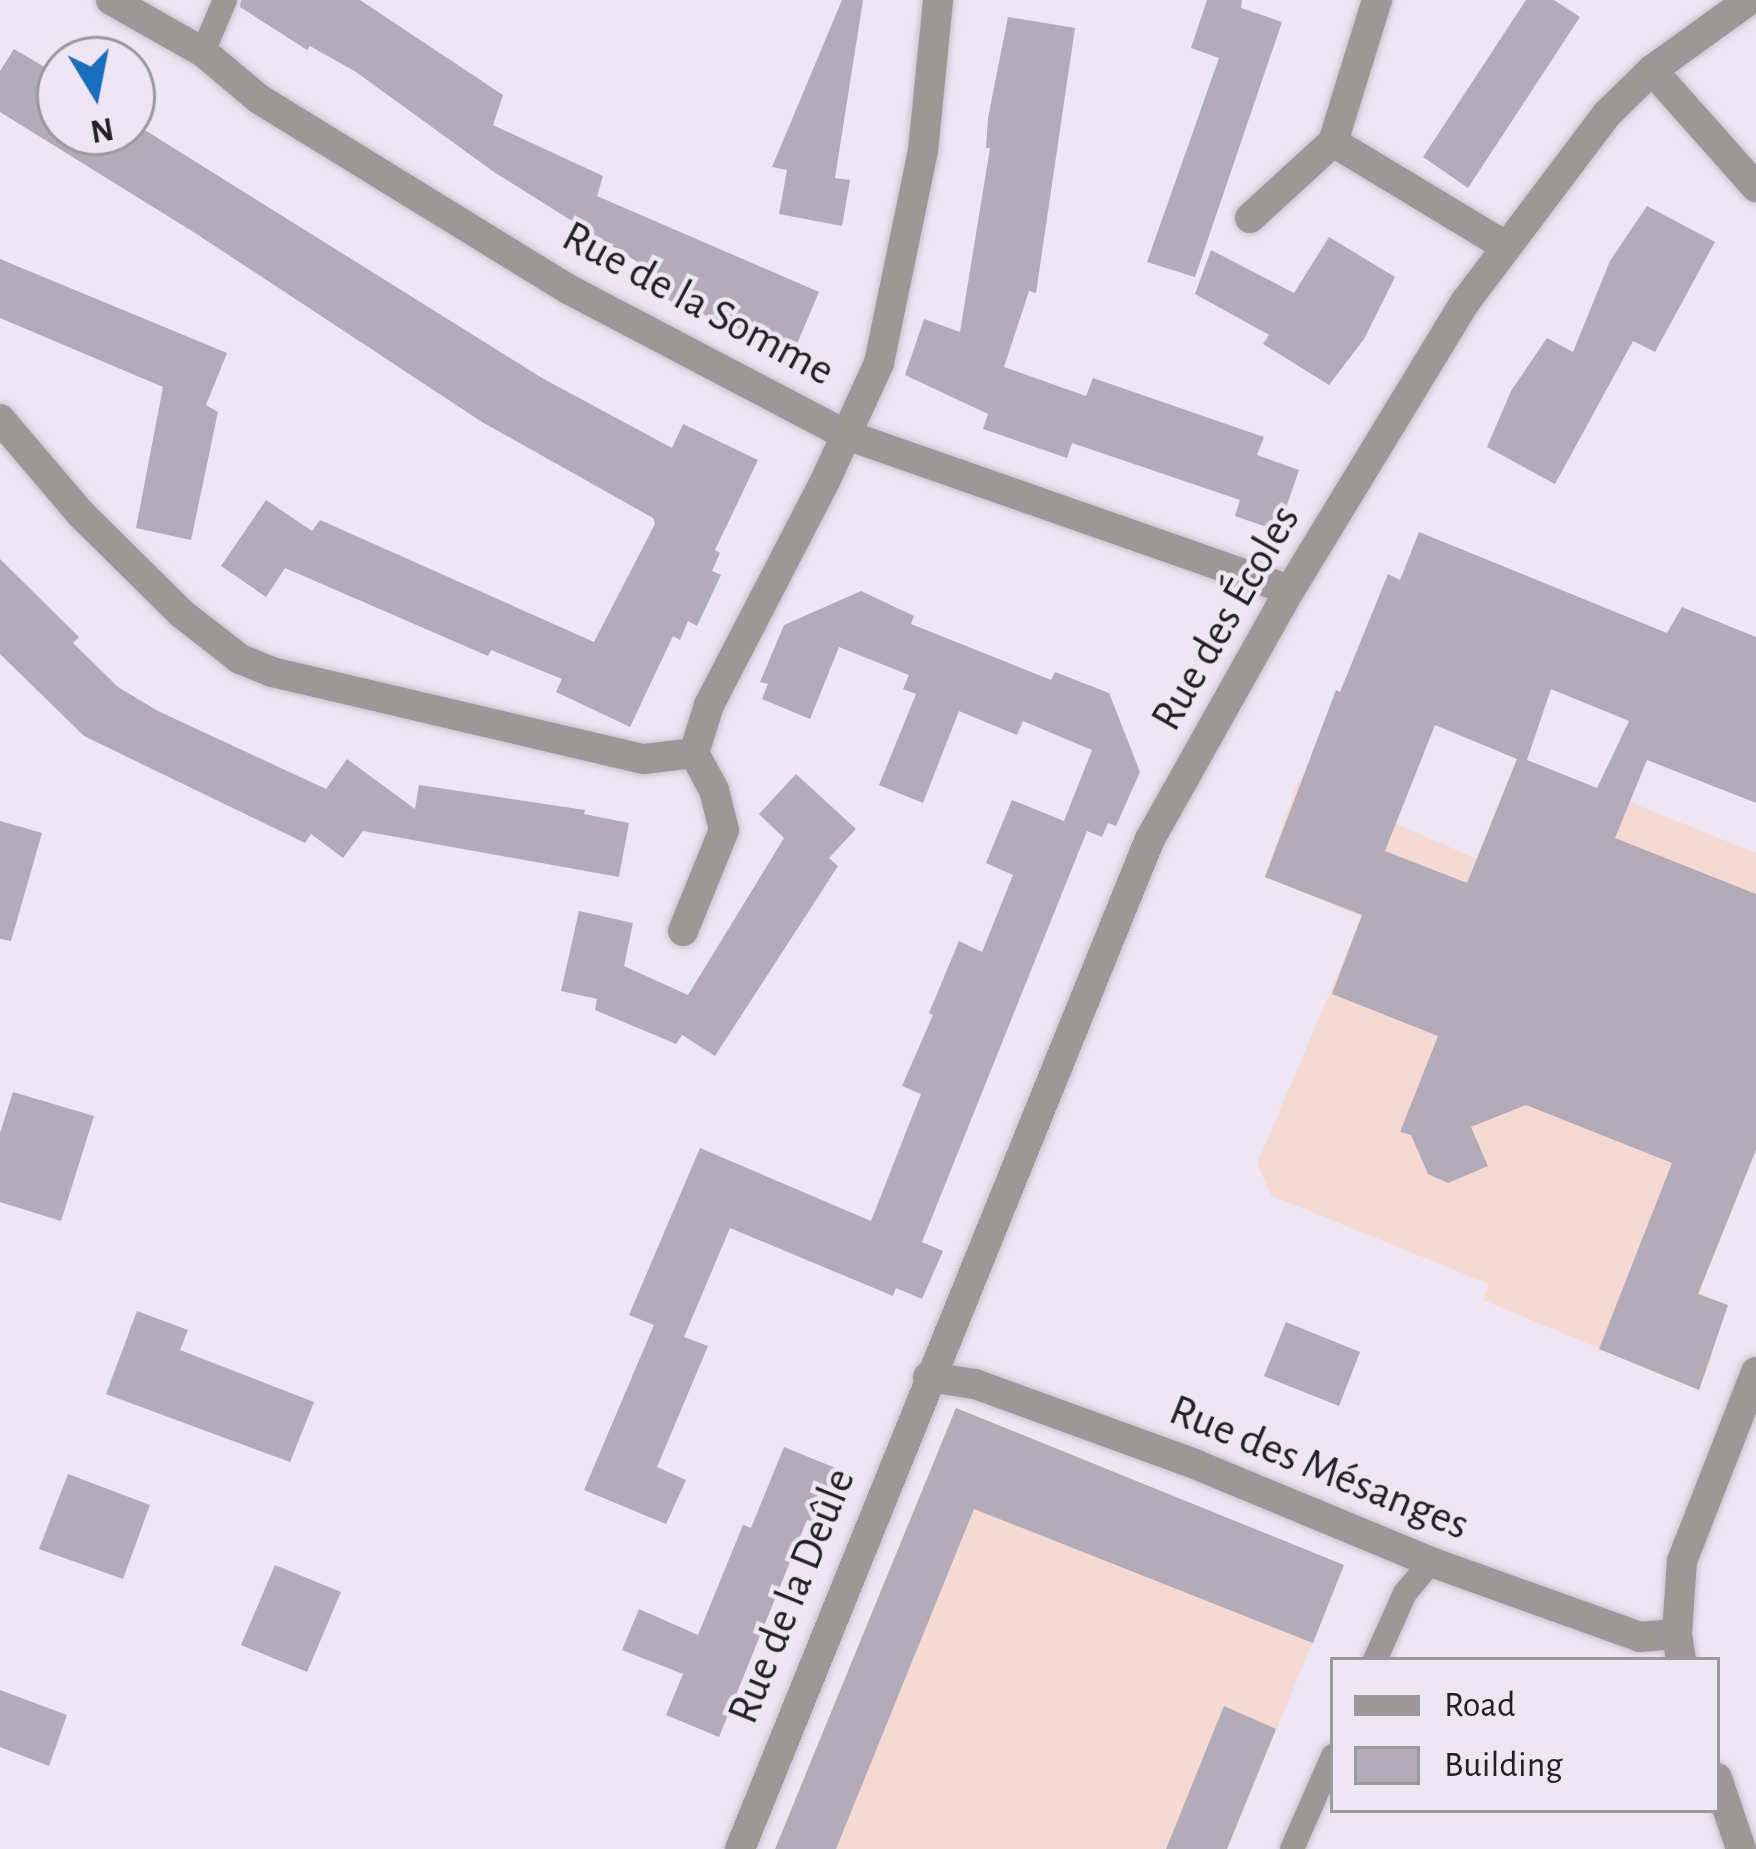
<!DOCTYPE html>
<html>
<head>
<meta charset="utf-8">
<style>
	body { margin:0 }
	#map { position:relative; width:1756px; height:1849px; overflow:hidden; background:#efe6f4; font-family:"Alegreya Sans",sans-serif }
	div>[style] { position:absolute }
	.education>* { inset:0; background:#f4d9d5 }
	.building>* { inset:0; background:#b3abb8 }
	.roads { filter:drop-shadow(0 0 3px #cac2cf) drop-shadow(0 0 3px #cac2cf) }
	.service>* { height:24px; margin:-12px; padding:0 12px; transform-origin:12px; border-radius:12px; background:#9e9697 }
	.pedestrian>* { height:30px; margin:-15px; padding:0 15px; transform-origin:15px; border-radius:15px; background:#9e9697 }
	.minor>* { height:30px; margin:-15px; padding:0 15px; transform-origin:15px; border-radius:15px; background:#9e9697 }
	span { translate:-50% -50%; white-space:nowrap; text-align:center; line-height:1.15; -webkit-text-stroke:9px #efe6f4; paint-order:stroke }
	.street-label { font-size:45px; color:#232025 }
	.legend { position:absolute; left:1330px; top:1657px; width:390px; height:156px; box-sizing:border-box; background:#efe6f4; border:3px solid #9d97a1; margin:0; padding:15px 21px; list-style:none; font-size:36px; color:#232025 }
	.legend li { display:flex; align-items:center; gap:24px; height:60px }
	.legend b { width:60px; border:3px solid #9d97a1 }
	.north { position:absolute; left:36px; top:36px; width:120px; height:120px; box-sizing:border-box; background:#efe6f4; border:3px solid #9d97a1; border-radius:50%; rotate:170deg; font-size:33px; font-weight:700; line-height:48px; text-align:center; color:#232025 }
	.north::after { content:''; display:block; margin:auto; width:42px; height:54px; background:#196fbd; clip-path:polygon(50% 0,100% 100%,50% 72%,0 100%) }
</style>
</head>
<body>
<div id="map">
	<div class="education">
		<div style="clip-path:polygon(1518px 757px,1756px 853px,1756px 1149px,1699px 1292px,1720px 1302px,1708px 1352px,1713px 1355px,1699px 1390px,1483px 1300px,1489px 1284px,1272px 1196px,1257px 1164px,1362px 917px,1265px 877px,1298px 781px,1477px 859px)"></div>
		<div style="clip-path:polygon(956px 1408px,1344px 1566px,1227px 1849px,775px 1849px)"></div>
	</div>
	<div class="building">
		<div style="clip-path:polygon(241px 0,360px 0,503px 95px,493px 125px,603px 176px,597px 196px,819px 292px,794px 351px,668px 300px,674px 285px,494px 172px,356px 72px,310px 46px,307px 50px,240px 7px)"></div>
		<div style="clip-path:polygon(842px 0,863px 0,835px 178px,850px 180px,842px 226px,779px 214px,787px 170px,772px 167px)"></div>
		<div style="clip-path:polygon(1207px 0,1242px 0,1241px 8px,1282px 22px,1195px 277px,1147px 262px,1219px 58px,1191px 48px)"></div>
		<div style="clip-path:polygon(1526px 0,1554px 0,1580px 17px,1468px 188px,1423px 157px)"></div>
		<div style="clip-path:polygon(1008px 17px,1075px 28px,1036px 293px,1029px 291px,1004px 367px,1086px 396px,1093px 378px,1264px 437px,1257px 455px,1299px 470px,1278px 531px,1235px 516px,1240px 500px,1072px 443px,1067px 458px,983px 429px,988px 414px,905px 375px,924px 319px,960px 332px,990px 148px,986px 148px,988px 118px)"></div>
		<div style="clip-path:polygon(14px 49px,60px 76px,60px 132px,132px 132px,132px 122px,542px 378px,672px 448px,683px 424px,758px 460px,715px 550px,720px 553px,712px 571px,721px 575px,697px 626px,688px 621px,680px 640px,673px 636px,630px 727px,556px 692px,562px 679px,491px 650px,488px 656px,285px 568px,266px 597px,221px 566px,266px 500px,312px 531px,320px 520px,594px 642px,655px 524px,653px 518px,482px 422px,195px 233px,0 112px,0 71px)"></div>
		<div style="clip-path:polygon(1647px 206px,1715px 242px,1655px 352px,1633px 341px,1555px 484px,1487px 447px,1511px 391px,1547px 338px,1573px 352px,1610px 261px)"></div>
		<div style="clip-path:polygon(1329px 237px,1395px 277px,1364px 339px,1329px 385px,1263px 344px,1269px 335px,1195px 294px,1211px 250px,1294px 293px)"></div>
		<div style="clip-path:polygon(0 259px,227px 353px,206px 405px,218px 412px,191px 540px,136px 528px,163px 387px,0 318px)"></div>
		<div style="clip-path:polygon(evenodd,1419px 532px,1667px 633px,1682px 607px,1756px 637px,1756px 803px,1647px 760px,1615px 838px,1756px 894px,1756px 1150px,1698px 1294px,1728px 1305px,1699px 1390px,1599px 1349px,1672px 1163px,1526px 1105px,1471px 1127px,1488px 1166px,1448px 1183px,1428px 1174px,1411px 1135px,1400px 1132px,1438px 1036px,1332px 994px,1362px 915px,1265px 877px,1336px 690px,1340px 692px,1388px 574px,1400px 580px,1419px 532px,1551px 689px,1629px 721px,1597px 788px,1527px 760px,1551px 689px,1419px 532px,1435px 725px,1517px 759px,1467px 883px,1385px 851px,1435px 725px)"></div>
		<div style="clip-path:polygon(0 559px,79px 637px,73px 643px,118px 687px,158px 711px,326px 789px,347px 759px,415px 809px,419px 785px,585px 810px,584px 814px,629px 823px,619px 877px,363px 831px,343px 858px,311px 834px,305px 843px,84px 736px,0 654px)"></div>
		<div style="clip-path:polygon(861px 591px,914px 616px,911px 624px,1051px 680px,1055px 672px,1109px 693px,1140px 772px,1116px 826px,1108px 823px,1102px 837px,1087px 831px,922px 1242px,943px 1251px,922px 1299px,896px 1288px,893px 1296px,730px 1228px,684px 1337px,708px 1346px,657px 1467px,686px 1480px,666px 1524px,584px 1490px,654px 1325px,629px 1315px,700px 1148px,871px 1221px,921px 1094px,902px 1086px,933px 1015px,929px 1013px,959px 941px,982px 952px,1013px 875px,986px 863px,1012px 800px,1064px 821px,1092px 750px,1023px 721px,1017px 735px,959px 711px,923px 803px,879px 785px,916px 694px,903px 689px,909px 675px,839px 647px,810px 719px,762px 699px,768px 684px,760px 682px,784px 625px)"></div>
		<div style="clip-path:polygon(796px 774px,856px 829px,829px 858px,838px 866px,715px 1056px,682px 1035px,676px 1044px,595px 1010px,597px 999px,561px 991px,579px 911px,633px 923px,624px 966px,688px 995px,784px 838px,759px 814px)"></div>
		<div style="clip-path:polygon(0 821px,42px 833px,11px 941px,0 939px)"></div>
		<div style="clip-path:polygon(13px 1092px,94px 1116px,61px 1221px,0 1202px,0 1133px)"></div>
		<div style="clip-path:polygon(137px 1311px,188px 1330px,180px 1350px,314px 1402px,290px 1462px,106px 1394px)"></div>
		<div style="clip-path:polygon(1286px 1322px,1360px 1352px,1339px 1406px,1264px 1376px)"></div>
		<div style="clip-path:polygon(956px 1408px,1344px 1565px,1313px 1643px,974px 1509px,836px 1849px,775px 1849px)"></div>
		<div style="clip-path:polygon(784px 1447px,838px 1469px,815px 1523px,807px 1520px,719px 1737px,666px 1715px,683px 1674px,622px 1650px,639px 1609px,698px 1635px,743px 1525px,751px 1528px)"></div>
		<div style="clip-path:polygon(68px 1474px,150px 1505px,123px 1579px,39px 1549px)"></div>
		<div style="clip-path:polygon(275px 1565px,341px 1592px,307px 1672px,241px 1645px)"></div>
		<div style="clip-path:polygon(0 1690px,67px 1715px,49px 1766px,0 1747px)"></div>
		<div style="clip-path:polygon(1224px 1706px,1276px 1729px,1227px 1849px,1166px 1849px)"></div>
	</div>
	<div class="roads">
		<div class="service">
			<div style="left:203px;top:52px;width:56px;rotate:-67.1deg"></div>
			<div style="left:1375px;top:1660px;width:73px;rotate:-65.9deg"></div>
			<div style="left:1405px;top:1593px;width:40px;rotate:-50deg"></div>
			<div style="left:1292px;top:1849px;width:102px;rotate:-66.2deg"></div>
		</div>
		<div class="pedestrian">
			<div style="left:1197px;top:1465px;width:253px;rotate:22.5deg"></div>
		</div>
		<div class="minor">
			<div style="left:111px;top:0;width:106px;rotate:29.5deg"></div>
			<div style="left:203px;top:52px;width:73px;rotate:40deg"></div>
			<div style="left:259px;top:99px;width:363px;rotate:31.6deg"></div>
			<div style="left:568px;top:289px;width:312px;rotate:27.7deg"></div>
			<div style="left:844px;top:434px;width:472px;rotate:19.3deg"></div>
			<div style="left:1377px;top:0;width:149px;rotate:107.2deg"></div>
			<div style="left:1333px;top:142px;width:203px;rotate:31.1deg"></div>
			<div style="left:1652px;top:70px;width:157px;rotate:48.4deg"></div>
			<div style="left:1250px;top:218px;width:113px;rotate:-42.5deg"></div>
			<div style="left:0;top:419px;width:123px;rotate:49.6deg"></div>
			<div style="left:80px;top:513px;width:142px;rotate:44.7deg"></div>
			<div style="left:181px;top:613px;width:75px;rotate:37.9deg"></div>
			<div style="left:240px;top:659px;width:35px;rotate:22deg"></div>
			<div style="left:272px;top:672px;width:382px;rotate:13.2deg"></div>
			<div style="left:644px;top:759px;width:50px;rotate:-6.8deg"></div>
			<div style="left:683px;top:931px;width:109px;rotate:-67.9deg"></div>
			<div style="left:724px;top:830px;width:41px;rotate:-104deg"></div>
			<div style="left:714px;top:790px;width:42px;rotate:-118.4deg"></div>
			<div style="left:694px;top:753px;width:50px;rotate:-72.6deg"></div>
			<div style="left:709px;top:705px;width:252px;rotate:-62.6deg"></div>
			<div style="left:825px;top:481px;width:130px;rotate:-65.4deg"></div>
			<div style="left:879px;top:363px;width:217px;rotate:-78.3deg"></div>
			<div style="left:923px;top:151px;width:152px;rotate:-84.3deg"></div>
			<div style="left:928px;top:1377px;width:48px;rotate:8.5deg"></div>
			<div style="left:975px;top:1384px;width:236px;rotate:20deg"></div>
			<div style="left:1431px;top:1562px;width:222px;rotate:19.7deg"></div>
			<div style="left:1640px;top:1637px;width:37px;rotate:-5deg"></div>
			<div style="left:1681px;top:1660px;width:26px;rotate:-99deg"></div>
			<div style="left:1677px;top:1634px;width:73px;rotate:-86.1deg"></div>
			<div style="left:1682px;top:1561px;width:203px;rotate:-68.6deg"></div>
			<div style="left:1717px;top:1778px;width:75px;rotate:71.3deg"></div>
			<div style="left:740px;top:1849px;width:1090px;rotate:-67.91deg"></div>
			<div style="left:1150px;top:839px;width:286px;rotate:-60.7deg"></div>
			<div style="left:1290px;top:590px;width:338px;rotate:-58.7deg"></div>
			<div style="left:1466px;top:301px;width:234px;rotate:-53deg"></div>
			<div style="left:1607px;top:114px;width:63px;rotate:-44.4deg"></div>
			<div style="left:1652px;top:70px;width:120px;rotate:-35.8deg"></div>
		</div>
	</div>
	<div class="street-label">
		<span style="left:698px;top:304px;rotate:28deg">Rue de la Somme</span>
		<span style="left:1226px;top:618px;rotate:-60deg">Rue des Écoles</span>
		<span style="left:1319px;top:1468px;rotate:22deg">Rue des Mésanges</span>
		<span style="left:792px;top:1596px;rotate:-68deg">Rue de la Deûle</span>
	</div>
	<ul class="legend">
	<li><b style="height:15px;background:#9e9697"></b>Road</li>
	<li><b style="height:33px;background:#b3abb8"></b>Building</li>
	</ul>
	<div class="north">N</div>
</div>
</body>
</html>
